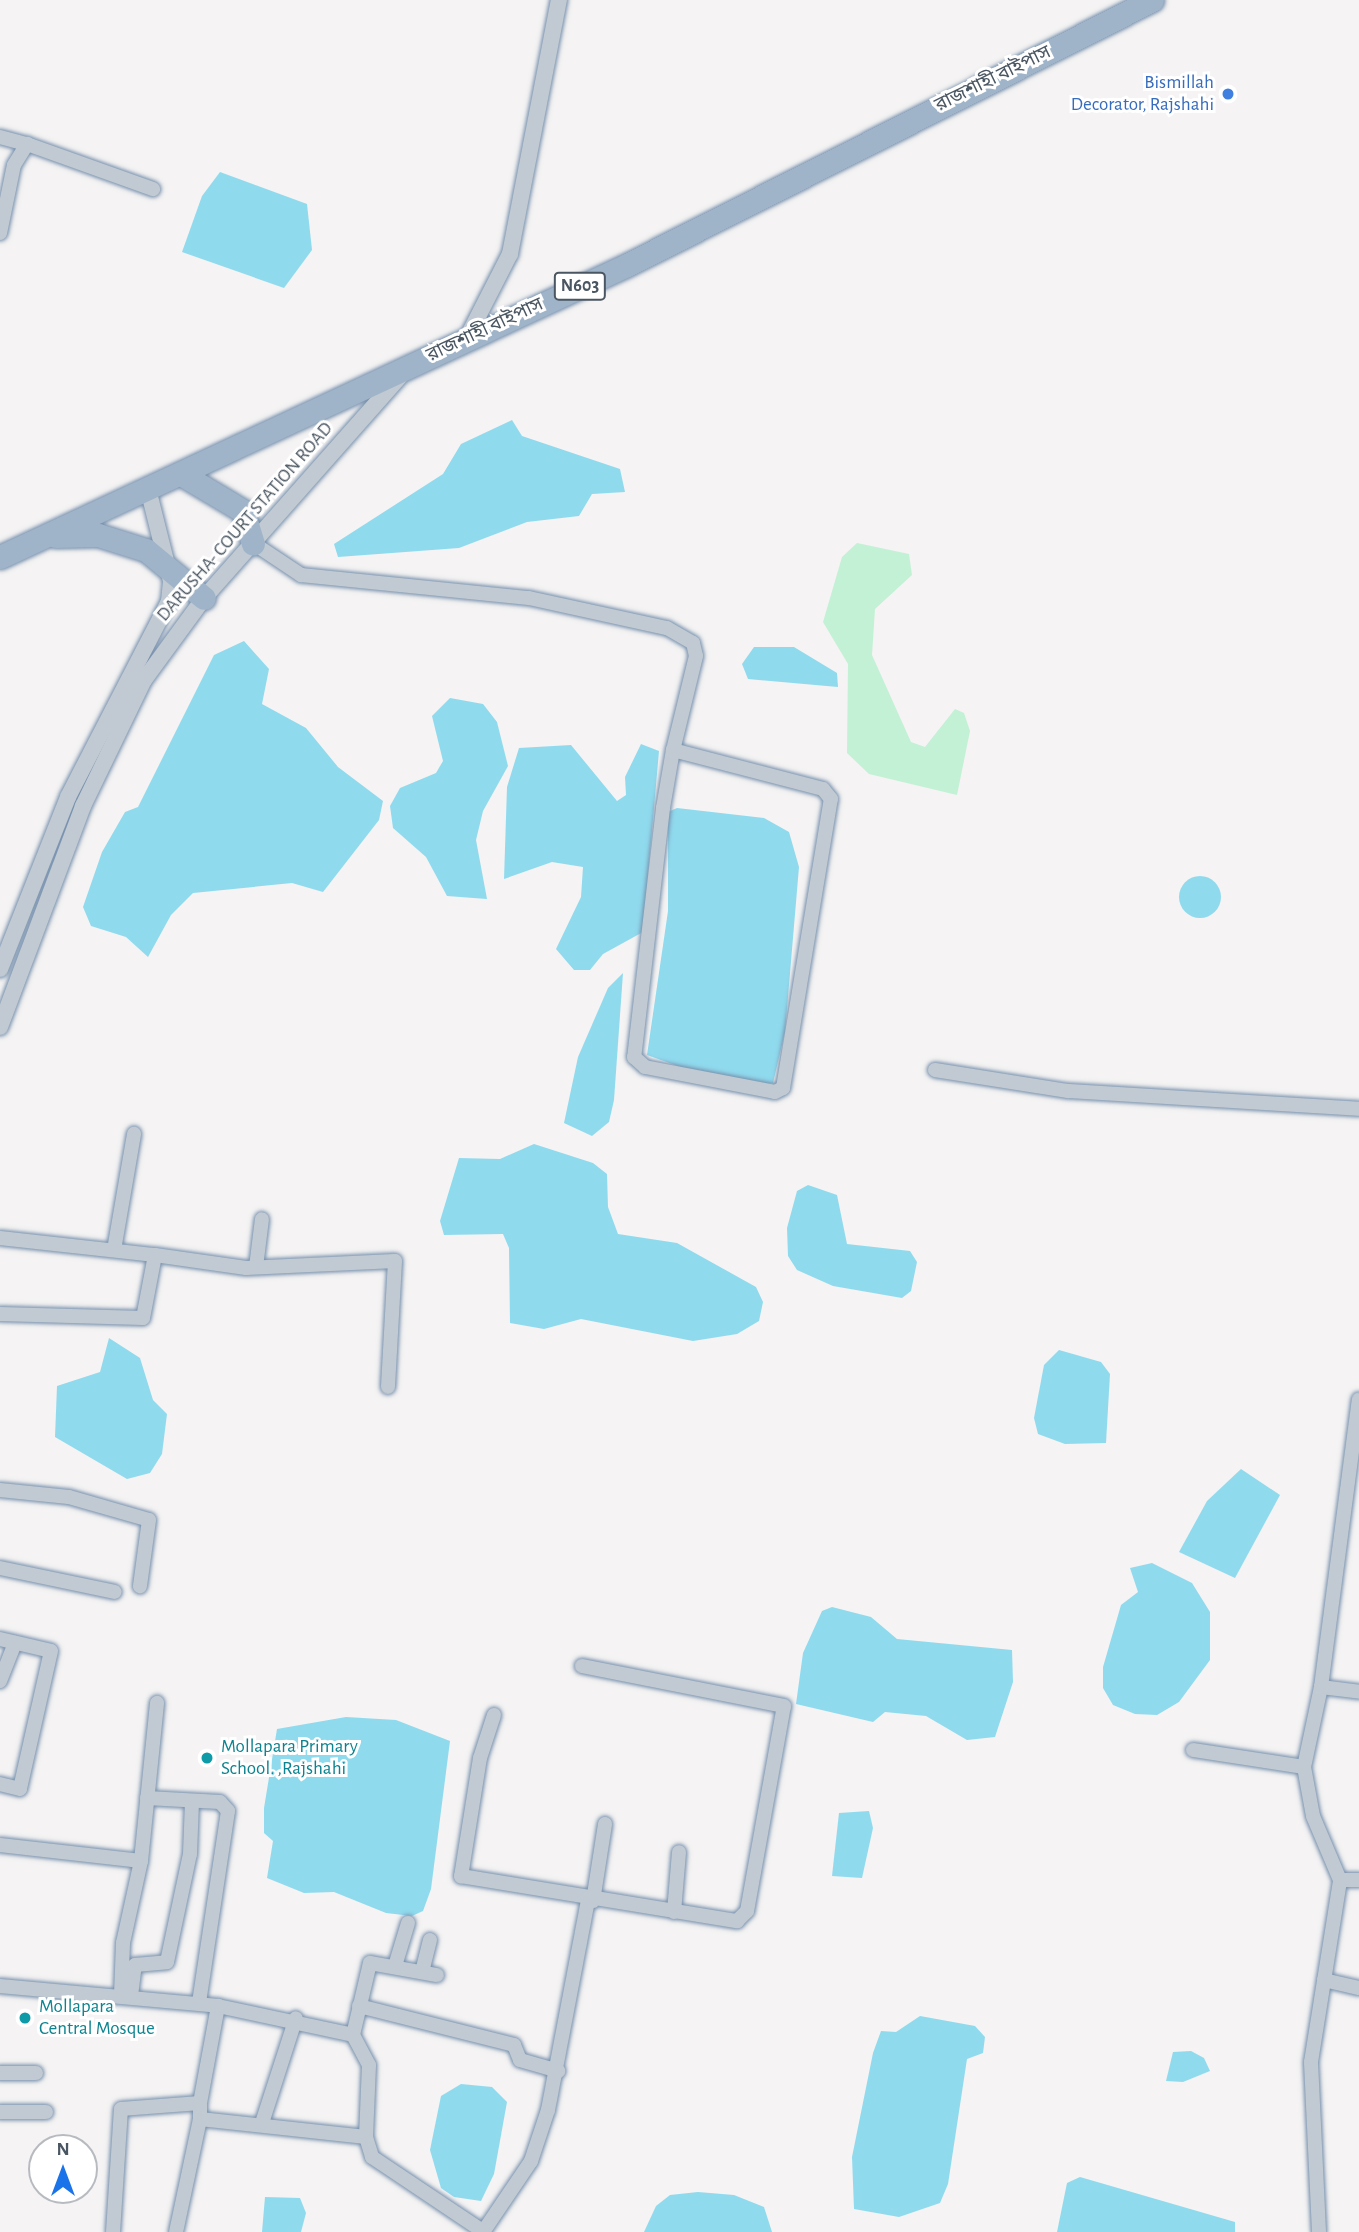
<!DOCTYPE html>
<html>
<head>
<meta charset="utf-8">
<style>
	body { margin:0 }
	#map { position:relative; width:1359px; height:2232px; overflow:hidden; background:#f5f3f3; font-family:"Alegreya Sans","Noto Sans Bengali",sans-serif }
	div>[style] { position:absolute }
	.green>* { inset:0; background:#c3f1d5 }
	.water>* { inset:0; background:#90daee }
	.round { border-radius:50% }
	.roads { filter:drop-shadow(0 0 2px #7690ad) drop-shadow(0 0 2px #7690ad) }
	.minor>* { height:14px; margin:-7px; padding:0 7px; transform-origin:7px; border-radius:7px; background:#c1cad2 }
	.tertiary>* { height:16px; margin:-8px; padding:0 8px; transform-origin:8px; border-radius:8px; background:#c1cad2 }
	.trunk>* { height:23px; margin:-11.5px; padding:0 11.5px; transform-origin:11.5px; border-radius:11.5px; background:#9fb4c9 }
	.dots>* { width:19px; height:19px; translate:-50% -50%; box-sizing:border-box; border:4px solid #fff; border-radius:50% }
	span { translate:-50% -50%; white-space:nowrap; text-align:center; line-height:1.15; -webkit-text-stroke:6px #fff; paint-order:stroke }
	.shield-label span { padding:2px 5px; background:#fff; border:2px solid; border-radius:5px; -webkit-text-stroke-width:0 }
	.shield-label { font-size:18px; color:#4a5661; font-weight:700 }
	.street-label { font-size:19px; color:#4a5661 }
	.shop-label { font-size:19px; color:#366cbe }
	.right { translate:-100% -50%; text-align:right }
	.culture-label { font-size:19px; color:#0d838f }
	.left { translate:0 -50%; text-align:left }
	.north { position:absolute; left:28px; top:2134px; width:70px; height:70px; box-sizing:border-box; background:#fff; border:2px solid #b7bbc0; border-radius:50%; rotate:0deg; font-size:19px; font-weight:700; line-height:28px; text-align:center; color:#4a5661 }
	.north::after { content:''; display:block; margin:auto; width:24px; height:32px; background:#1a73e8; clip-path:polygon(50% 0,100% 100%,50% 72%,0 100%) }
</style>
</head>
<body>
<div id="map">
	<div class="green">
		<div style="clip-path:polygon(857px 543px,909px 554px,912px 575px,875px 609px,872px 655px,911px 742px,925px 747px,955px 709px,964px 713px,970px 731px,957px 795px,869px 774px,847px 753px,848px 664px,823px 622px,842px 557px)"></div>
	</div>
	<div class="water">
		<div style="clip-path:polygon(220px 172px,307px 204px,312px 250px,284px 288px,182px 252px,202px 196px)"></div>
		<div style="clip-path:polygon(512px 420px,522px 436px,620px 469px,625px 492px,592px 494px,579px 516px,527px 522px,459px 548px,338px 557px,334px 544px,443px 474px,461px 444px)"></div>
		<div style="clip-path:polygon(244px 641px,269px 669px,262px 704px,306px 728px,338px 767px,383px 801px,379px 820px,323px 892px,292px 883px,193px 893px,171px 915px,148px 957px,126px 937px,91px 926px,83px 907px,102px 852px,125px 812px,138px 807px,214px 655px)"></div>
		<div style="clip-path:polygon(754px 647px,794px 647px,837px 673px,838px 687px,748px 679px,742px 664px)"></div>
		<div style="clip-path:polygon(450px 698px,483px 704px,497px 722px,508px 766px,483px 811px,476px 840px,487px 899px,447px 896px,426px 857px,393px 828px,390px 806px,400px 788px,436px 773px,443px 761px,432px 716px)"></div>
		<div style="clip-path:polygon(641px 744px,659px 751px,643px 932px,603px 954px,590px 970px,574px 970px,556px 949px,581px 897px,583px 867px,552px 862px,504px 879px,507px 787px,519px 748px,571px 745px,617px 801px,626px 795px,625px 777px)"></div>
		<div style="clip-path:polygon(677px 808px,764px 818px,789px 832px,799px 867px,785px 1032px,773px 1083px,755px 1087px,714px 1079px,647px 1055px,668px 911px,668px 812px)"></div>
		<div class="round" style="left:1179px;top:876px;width:42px;height:42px"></div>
		<div style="clip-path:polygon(623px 973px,614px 1100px,609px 1122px,592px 1136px,564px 1123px,578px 1057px,608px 988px)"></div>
		<div style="clip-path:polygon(534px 1144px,593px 1163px,607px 1174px,608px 1207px,618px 1234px,677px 1243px,756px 1287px,763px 1302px,759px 1321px,737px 1334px,693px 1341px,581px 1319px,544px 1329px,510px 1323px,509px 1248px,503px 1234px,444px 1235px,440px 1221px,459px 1158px,500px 1159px)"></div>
		<div style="clip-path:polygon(808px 1185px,837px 1195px,847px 1244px,910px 1251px,917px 1262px,911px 1291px,902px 1298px,833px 1286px,797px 1270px,788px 1256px,787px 1228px,797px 1191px)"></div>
		<div style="clip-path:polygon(109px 1338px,140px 1358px,153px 1400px,167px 1414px,162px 1454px,150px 1473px,127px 1479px,55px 1437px,57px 1386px,100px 1372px)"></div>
		<div style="clip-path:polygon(1059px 1350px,1101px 1362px,1110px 1374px,1106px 1443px,1065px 1444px,1038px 1434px,1034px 1418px,1044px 1365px)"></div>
		<div style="clip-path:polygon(1241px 1469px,1280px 1495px,1235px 1578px,1179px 1552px,1207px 1501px)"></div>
		<div style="clip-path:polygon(1152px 1563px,1192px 1583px,1210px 1612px,1210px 1660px,1179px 1702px,1157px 1715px,1135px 1714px,1113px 1705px,1103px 1688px,1103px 1667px,1121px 1605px,1138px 1592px,1130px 1568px)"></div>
		<div style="clip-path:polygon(832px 1607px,871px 1617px,897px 1639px,1012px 1650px,1013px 1682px,995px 1737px,967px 1740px,926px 1716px,885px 1712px,873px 1722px,796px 1704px,803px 1653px,822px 1611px)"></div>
		<div style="clip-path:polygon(346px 1717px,396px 1720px,450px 1741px,431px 1889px,423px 1911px,412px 1916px,386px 1913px,334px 1892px,304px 1893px,267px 1878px,273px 1841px,264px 1833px,264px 1808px,277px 1729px)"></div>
		<div style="clip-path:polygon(869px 1811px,873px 1828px,862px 1878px,832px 1876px,839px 1813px)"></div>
		<div style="clip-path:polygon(920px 2016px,975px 2026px,985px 2037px,983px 2053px,967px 2059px,948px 2184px,940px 2203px,899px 2217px,854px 2209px,852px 2157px,873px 2053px,881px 2031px,896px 2032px)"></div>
		<div style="clip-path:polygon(1191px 2051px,1204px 2058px,1210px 2071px,1183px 2082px,1166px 2081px,1173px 2052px)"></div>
		<div style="clip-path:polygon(461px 2084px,492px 2087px,507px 2102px,494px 2174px,481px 2201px,454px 2197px,441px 2188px,430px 2150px,441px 2096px)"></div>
		<div style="clip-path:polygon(1080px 2177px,1235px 2222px,1235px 2232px,1057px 2232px,1067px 2183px)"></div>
		<div style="clip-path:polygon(698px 2192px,734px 2195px,764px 2207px,772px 2232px,644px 2232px,656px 2206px,670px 2195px)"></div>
		<div style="clip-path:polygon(265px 2197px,300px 2198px,306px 2213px,301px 2232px,262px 2232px)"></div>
	</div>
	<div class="roads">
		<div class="minor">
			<div style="left:0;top:137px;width:28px;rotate:15deg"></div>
			<div style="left:0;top:233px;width:69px;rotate:-78.4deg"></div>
			<div style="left:14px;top:165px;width:25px;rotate:-58deg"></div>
			<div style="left:27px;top:144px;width:134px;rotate:19.7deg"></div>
			<div style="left:253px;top:543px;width:58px;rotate:33.7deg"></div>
			<div style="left:301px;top:575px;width:229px;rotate:5.8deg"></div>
			<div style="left:529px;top:598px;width:141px;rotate:12.3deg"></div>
			<div style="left:667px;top:628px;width:30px;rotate:30deg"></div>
			<div style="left:693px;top:643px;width:13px;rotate:77deg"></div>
			<div style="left:696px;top:656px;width:97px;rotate:103.7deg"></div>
			<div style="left:673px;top:750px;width:59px;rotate:99.8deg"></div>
			<div style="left:663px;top:808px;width:251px;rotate:96.6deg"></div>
			<div style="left:634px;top:1057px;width:15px;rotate:42deg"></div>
			<div style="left:645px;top:1067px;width:132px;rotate:10.9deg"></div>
			<div style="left:775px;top:1092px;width:9px;rotate:-27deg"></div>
			<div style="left:783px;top:1088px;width:293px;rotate:-80.6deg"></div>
			<div style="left:831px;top:799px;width:13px;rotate:-129deg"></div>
			<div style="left:823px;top:789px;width:155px;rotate:-165.4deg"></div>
			<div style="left:935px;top:1070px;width:135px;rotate:9deg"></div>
			<div style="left:1068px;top:1091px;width:292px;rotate:3.5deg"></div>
			<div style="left:0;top:1238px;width:156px;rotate:6.3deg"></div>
			<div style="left:114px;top:1250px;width:118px;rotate:-80.2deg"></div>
			<div style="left:256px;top:1267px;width:48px;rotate:-82.9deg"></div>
			<div style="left:0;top:1314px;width:143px;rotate:1.6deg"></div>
			<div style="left:143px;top:1318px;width:64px;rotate:-79.2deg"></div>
			<div style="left:155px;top:1255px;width:92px;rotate:8.1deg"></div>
			<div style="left:246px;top:1268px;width:149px;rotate:-2.7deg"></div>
			<div style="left:395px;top:1261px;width:126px;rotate:93.2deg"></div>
			<div style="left:0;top:1490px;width:69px;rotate:5.8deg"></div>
			<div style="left:69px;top:1497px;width:83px;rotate:16deg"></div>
			<div style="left:149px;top:1520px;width:67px;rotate:97.8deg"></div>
			<div style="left:0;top:1568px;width:117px;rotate:11.8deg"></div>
			<div style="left:0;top:1639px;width:52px;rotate:13.2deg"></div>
			<div style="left:51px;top:1651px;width:141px;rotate:102.7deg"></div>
			<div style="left:20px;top:1789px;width:21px;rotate:-166deg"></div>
			<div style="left:0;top:1681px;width:41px;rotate:-68.5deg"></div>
			<div style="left:1321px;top:1687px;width:38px;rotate:7deg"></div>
			<div style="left:494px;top:1715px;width:45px;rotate:108deg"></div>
			<div style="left:480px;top:1758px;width:120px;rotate:99.1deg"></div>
			<div style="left:461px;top:1876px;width:280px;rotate:9.3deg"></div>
			<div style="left:737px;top:1921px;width:14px;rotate:-45deg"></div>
			<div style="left:747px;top:1911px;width:208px;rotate:-79.8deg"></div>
			<div style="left:784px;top:1706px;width:206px;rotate:-168.8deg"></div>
			<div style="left:1193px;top:1750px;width:112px;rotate:8.7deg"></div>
			<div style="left:147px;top:1798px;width:73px;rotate:3.1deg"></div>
			<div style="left:220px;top:1802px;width:12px;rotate:48deg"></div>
			<div style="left:228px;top:1811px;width:194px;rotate:98.6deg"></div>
			<div style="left:0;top:1845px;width:142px;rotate:6.5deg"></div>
			<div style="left:141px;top:1861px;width:84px;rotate:102.4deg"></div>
			<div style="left:123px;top:1943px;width:52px;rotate:92.2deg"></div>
			<div style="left:141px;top:1861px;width:159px;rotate:-84.2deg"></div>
			<div style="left:1340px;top:1880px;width:19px"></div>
			<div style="left:593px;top:1901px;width:78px;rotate:-81.1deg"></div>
			<div style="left:674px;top:1912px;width:60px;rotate:-85.2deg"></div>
			<div style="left:395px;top:1966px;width:45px;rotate:-73.2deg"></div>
			<div style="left:422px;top:1972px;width:33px;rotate:-76deg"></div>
			<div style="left:1324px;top:1980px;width:36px;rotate:13deg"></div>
			<div style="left:0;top:1986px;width:219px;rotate:5.2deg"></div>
			<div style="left:218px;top:2006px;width:138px;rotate:12.1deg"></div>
			<div style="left:353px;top:2035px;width:34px;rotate:62deg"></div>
			<div style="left:369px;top:2065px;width:72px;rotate:92.4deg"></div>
			<div style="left:366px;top:2137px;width:21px;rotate:73deg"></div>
			<div style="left:372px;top:2157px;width:135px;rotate:33.8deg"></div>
			<div style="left:131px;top:1996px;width:31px;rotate:-83deg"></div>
			<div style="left:135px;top:1965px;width:32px;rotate:-5deg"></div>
			<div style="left:167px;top:1962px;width:110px;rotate:-78deg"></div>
			<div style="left:190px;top:1854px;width:53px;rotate:-87.8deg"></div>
			<div style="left:359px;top:2006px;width:160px;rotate:14.1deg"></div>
			<div style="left:514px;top:2045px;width:16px;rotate:68deg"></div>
			<div style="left:520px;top:2060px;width:40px;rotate:16deg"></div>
			<div style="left:353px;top:2035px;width:74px;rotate:-76.7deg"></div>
			<div style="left:370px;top:1963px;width:68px;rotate:10.2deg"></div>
			<div style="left:0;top:2073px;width:36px"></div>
			<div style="left:200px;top:2103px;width:99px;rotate:-79.5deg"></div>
			<div style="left:0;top:2112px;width:46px"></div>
			<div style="left:262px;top:2123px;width:110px;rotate:-72.1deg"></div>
			<div style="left:113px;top:2232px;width:123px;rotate:-86.3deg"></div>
			<div style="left:121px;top:2109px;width:79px;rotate:-4.3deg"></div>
			<div style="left:200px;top:2103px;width:16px;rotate:90deg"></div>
			<div style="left:200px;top:2119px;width:167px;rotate:6.2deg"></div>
			<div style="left:176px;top:2232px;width:116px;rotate:-78deg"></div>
			<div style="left:483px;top:2232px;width:86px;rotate:-55.9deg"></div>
			<div style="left:531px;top:2161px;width:54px;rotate:-71.6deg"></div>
			<div style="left:548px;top:2110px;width:214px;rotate:-79.2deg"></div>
			<div style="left:1319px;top:2232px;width:170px;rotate:-92.7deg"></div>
			<div style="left:1311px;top:2062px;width:184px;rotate:-80.9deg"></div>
			<div style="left:1340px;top:1880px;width:69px;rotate:-112.9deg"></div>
			<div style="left:1313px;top:1816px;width:50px;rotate:-100.4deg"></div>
			<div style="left:1304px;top:1767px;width:82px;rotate:-78deg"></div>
			<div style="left:1321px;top:1687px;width:290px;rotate:-82.5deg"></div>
		</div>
		<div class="tertiary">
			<div style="left:468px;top:336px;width:92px;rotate:-62.9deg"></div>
			<div style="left:510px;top:254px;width:259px;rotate:-79.1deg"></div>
			<div style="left:0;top:969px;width:185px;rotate:-68.4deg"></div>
			<div style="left:68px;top:797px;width:220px;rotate:-62.7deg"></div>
			<div style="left:169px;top:601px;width:20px;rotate:-84deg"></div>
			<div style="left:171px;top:581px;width:95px;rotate:-104deg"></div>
			<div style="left:0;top:1027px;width:236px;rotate:-69.4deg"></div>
			<div style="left:83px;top:806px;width:140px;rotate:-64.2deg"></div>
			<div style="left:144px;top:680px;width:102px;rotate:-53.8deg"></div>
			<div style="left:204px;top:598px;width:298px;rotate:-48.5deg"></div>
		</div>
		<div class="trunk">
			<div style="left:181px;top:474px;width:72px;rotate:30.8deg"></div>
			<div style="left:243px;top:511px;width:34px;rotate:73deg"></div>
			<div style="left:56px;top:536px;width:42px;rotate:-1.4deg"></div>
			<div style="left:98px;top:535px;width:50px;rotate:17.4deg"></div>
			<div style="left:146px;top:550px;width:75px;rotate:39.6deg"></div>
			<div style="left:0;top:557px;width:692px;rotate:-24.97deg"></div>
			<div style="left:627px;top:265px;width:588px;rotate:-26.78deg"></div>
		</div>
	</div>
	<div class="dots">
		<div style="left:1228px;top:94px;background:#3f7fe0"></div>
		<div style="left:207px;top:1758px;background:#0f9aa8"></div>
		<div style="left:25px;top:2018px;background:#0f9aa8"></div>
	</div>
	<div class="shield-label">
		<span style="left:580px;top:286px">N603</span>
	</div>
	<div class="street-label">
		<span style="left:993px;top:79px;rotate:-26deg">রাজশাহী বাইপাস</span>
		<span style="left:485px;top:330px;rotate:-25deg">রাজশাহী বাইপাস</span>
		<span style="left:245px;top:522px;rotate:-49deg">DARUSHA- COURT STATION ROAD</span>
	</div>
	<div class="shop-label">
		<span class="right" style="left:1214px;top:94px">Bismillah<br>Decorator, Rajshahi</span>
	</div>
	<div class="culture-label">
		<span class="left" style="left:221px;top:1758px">Mollapara Primary<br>School. ,Rajshahi</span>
		<span class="left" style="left:39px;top:2018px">Mollapara<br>Central Mosque</span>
	</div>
	<div class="north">N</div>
</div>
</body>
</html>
